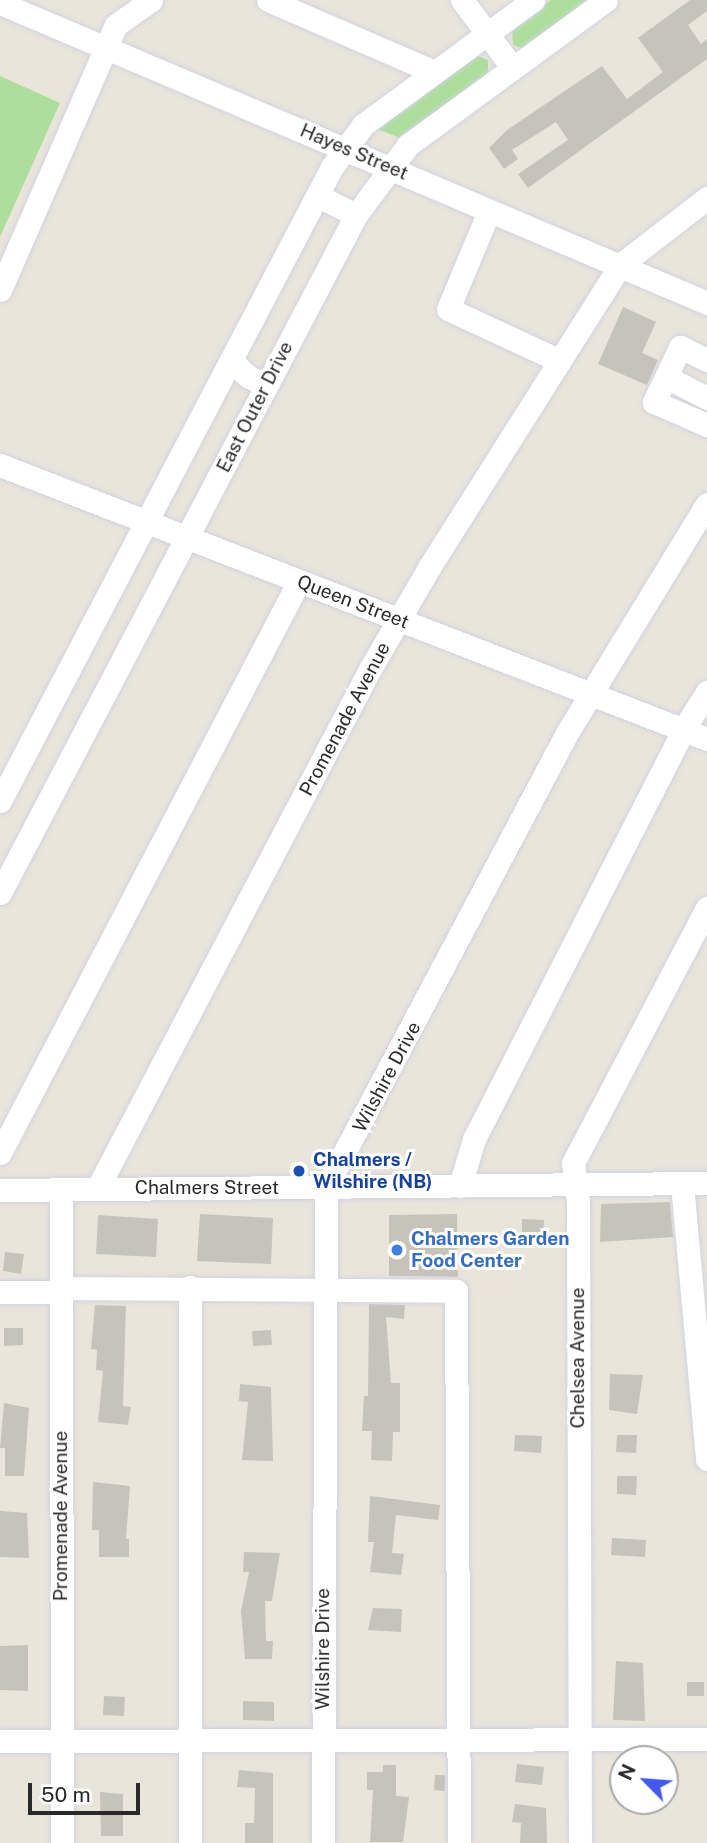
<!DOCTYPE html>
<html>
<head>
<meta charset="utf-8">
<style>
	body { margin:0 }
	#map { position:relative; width:707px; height:1843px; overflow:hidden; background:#eae5db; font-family:"Public Sans",sans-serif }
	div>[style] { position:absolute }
	.green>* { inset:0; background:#adde9b }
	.building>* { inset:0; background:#c6c3ba }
	.roads { filter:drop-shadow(0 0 2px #d1d3e1) drop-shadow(0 0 2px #d1d3e1) }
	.minor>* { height:23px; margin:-11.5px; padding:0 11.5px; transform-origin:11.5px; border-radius:11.5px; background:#fff }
	.dots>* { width:19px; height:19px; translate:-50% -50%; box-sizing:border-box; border:4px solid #fff; border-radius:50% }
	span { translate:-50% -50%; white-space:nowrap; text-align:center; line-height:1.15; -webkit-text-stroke:6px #fff; paint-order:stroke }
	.street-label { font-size:19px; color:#292929 }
	.transit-label { font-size:19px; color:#164399; font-weight:700 }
	.left { translate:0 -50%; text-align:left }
	.shop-label { font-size:19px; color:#366cbe; font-weight:700 }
	.north { position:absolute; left:609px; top:1745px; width:70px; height:70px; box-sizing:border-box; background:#fff; border:2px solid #a9a9a9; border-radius:50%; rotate:295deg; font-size:19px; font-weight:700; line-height:28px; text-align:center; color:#292929 }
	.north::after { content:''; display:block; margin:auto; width:24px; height:32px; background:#4458ee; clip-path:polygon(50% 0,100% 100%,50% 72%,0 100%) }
	.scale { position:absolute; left:28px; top:1783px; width:112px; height:32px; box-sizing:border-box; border:4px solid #292929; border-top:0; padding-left:9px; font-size:21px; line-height:24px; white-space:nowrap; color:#292929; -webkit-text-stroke:5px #fff; paint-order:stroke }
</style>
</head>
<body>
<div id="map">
	<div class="green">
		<div style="clip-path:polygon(551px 0,592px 0,522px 48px,513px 45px,512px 28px)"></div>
		<div style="clip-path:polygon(476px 55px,488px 60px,488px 74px,400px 138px,375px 128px)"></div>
		<div style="clip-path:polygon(0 76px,60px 103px,0 237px)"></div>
	</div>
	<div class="building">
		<div style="clip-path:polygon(690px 0,707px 0,707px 11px,688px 25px,701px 44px,707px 39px,707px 59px,528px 188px,518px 174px,568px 140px,556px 122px,512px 150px,518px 159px,504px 169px,489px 148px,507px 130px,602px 66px,627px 99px,663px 72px,638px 38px)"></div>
		<div style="clip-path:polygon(623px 307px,656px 322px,642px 353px,658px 360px,647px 385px,598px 364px)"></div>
		<div style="clip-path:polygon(670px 1202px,673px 1237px,600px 1242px,601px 1204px)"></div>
		<div style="clip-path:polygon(200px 1214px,273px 1218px,271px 1264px,197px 1261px)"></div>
		<div style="clip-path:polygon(457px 1214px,458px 1277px,389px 1276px,389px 1215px)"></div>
		<div style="clip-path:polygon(98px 1215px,158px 1219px,156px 1257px,96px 1254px)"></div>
		<div style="clip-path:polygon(522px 1219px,544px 1220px,543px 1242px,522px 1241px)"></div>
		<div style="clip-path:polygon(5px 1252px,24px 1254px,21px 1274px,3px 1271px)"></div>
		<div style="clip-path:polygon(369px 1304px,405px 1305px,404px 1319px,386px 1317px,391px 1383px,400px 1383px,400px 1432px,393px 1432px,392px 1461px,371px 1460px,372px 1431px,362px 1431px,364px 1396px,368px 1396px)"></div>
		<div style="clip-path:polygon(95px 1305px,126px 1306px,123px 1406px,131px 1407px,128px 1425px,98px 1422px,103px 1371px,96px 1370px,97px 1350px,91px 1349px)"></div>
		<div style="clip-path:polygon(4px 1328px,23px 1328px,23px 1345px,4px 1346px)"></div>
		<div style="clip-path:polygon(271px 1330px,272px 1345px,253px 1346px,252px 1331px)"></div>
		<div style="clip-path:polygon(610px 1374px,643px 1375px,637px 1414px,609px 1410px)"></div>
		<div style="clip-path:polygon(240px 1384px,271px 1387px,273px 1461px,242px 1460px,248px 1402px,239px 1401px)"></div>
		<div style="clip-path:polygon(4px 1403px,29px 1408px,24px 1476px,5px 1476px,5px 1448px,0 1448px)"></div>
		<div style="clip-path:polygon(515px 1435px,542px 1436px,541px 1453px,514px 1451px)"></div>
		<div style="clip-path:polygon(617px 1435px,637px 1435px,636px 1453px,616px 1452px)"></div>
		<div style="clip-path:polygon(617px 1476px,637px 1476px,636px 1495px,617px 1494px)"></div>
		<div style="clip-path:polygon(93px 1482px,130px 1486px,126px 1539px,129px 1539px,129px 1557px,99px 1557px,99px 1530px,92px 1530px)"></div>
		<div style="clip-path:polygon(370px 1496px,440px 1505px,438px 1520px,396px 1515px,392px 1553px,404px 1554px,401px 1575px,370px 1572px,374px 1542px,368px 1542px)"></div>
		<div style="clip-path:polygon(0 1511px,27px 1513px,29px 1558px,0 1557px)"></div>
		<div style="clip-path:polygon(612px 1538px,646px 1540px,645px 1557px,611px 1555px)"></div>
		<div style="clip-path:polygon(244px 1552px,280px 1553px,272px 1601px,265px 1601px,266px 1641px,273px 1641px,272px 1659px,245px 1659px,241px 1611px,249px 1572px,243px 1572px)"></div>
		<div style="clip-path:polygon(373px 1608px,402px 1609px,401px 1632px,368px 1630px)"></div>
		<div style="clip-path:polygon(28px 1645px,28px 1691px,0 1690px,0 1646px)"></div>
		<div style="clip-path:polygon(616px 1661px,643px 1663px,645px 1721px,613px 1720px)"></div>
		<div style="clip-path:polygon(687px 1682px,704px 1682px,704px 1696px,687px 1696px)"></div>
		<div style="clip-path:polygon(104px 1696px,125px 1697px,124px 1716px,103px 1715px)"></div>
		<div style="clip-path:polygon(243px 1701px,274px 1702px,274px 1721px,243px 1720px)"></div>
		<div style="clip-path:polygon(517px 1764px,544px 1767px,542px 1785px,515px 1782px)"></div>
		<div style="clip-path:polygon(383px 1765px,396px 1765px,396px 1796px,409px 1797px,403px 1842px,370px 1842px,373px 1790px,367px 1790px,367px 1772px,383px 1772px)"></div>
		<div style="clip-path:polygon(239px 1770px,273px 1773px,273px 1843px,245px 1843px,245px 1823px,254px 1823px,255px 1788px,237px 1787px)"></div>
		<div style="clip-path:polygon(435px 1775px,445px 1775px,445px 1791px,434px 1790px)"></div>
		<div style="clip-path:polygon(100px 1792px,123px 1794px,123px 1836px,101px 1836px)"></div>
		<div style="clip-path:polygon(515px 1804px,546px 1808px,547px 1843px,520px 1843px,521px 1823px,512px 1822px)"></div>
	</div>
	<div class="roads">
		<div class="minor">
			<div style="left:268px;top:0;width:181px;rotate:23.4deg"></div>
			<div style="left:462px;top:0;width:84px;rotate:53.3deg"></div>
			<div style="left:0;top:3px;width:768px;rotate:22.99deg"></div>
			<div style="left:318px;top:196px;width:42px;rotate:26.6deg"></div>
			<div style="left:489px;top:211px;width:106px;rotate:112.7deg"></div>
			<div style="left:448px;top:309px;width:123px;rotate:24.9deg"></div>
			<div style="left:0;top:290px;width:289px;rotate:-66.4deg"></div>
			<div style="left:116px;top:25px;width:43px;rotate:-35.5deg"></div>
			<div style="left:707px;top:360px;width:30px;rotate:-154deg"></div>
			<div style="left:680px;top:347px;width:33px;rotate:115deg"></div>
			<div style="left:666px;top:377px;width:46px;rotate:27.1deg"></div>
			<div style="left:231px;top:361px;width:24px;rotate:42deg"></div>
			<div style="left:249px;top:377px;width:12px;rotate:24deg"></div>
			<div style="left:260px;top:382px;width:11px;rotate:-22deg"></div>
			<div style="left:666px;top:377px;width:28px;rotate:116deg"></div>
			<div style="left:654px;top:402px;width:58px;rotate:23.5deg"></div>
			<div style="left:0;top:465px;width:758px;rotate:21.18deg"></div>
			<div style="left:0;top:801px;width:716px;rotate:-62.36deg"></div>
			<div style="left:332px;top:167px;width:52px;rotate:-53.6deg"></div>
			<div style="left:363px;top:125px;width:211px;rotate:-36.3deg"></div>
			<div style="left:0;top:893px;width:766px;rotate:-62.3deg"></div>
			<div style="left:356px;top:215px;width:87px;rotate:-53.4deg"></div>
			<div style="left:408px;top:145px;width:245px;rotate:-36.2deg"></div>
			<div style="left:0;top:1153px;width:645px;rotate:-62.4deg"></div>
			<div style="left:682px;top:1184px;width:276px;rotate:84.8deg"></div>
			<div style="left:460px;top:1186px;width:49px;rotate:-73.4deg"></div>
			<div style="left:474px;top:1139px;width:459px;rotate:-62.9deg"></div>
			<div style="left:683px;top:730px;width:45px;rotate:-57.7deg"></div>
			<div style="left:97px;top:1189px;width:587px;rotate:-62.3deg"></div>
			<div style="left:370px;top:669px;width:119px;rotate:-59.8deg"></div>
			<div style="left:430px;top:566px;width:356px;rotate:-57.7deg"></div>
			<div style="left:620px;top:265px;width:110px;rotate:-37.6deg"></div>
			<div style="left:0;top:1190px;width:707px;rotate:-0.57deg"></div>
			<div style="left:61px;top:1190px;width:653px;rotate:89.91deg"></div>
			<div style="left:60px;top:1288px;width:396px;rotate:0.4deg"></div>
			<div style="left:456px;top:1291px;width:552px;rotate:89.69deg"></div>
			<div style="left:0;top:1292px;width:60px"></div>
			<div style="left:0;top:1741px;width:707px;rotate:-0.16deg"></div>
			<div style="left:190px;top:1843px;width:556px;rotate:-90deg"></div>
			<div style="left:323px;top:1843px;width:656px;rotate:-89.74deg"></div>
			<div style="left:326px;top:1187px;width:514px;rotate:-62.04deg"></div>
			<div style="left:567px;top:733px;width:268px;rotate:-58.6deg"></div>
			<div style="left:580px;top:1843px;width:641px;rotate:-90.18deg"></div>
			<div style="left:578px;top:1202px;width:39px;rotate:-97deg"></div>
			<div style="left:573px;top:1163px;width:288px;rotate:-62.3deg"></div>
		</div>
	</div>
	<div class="dots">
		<div style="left:299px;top:1171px;background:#1a4fb4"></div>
		<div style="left:397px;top:1250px;background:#3f7fe0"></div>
	</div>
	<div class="street-label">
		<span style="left:354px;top:152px;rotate:23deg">Hayes Street</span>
		<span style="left:255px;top:407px;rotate:-63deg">East Outer Drive</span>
		<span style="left:353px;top:602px;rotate:21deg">Queen Street</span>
		<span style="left:345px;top:719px;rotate:-62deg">Promenade Avenue</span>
		<span style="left:387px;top:1077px;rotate:-62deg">Wilshire Drive</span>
		<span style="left:207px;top:1188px">Chalmers Street</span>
		<span style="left:578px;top:1358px;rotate:-90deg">Chelsea Avenue</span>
		<span style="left:61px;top:1516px;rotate:-90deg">Promenade Avenue</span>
		<span style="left:323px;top:1649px;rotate:-90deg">Wilshire Drive</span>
	</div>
	<div class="transit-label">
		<span class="left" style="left:313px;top:1171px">Chalmers /<br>Wilshire (NB)</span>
	</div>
	<div class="shop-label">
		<span class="left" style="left:411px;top:1250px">Chalmers Garden<br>Food Center</span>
	</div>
	<div class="north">N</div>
	<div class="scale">50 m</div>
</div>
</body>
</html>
